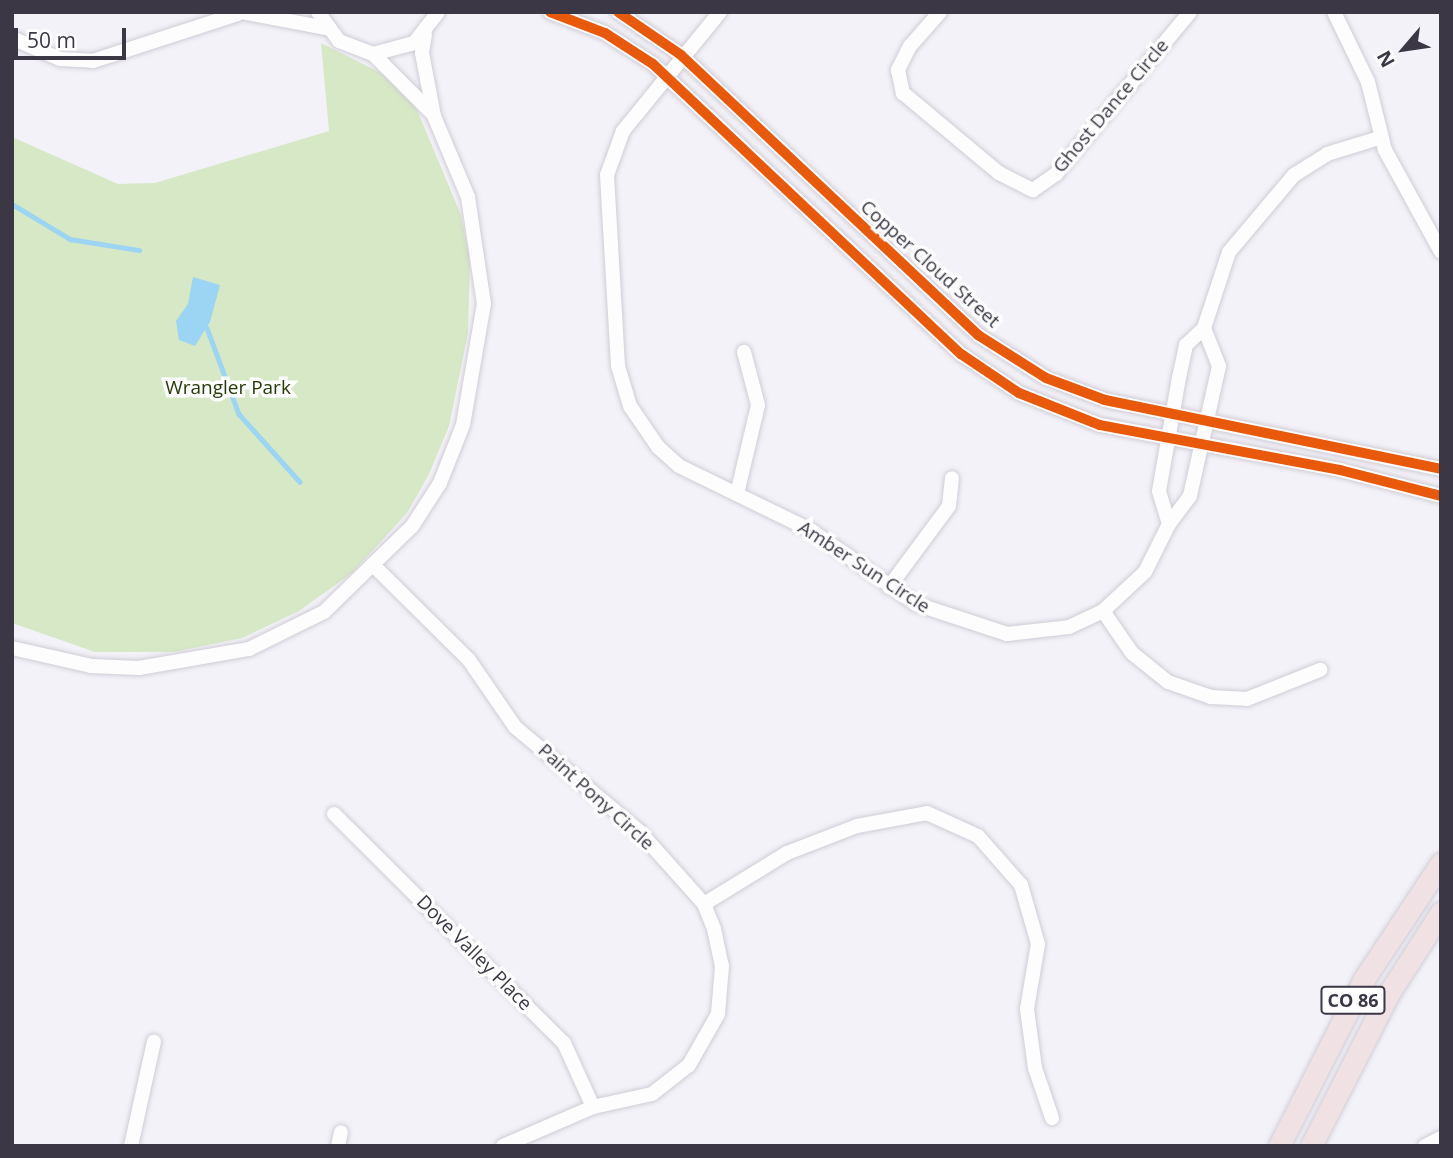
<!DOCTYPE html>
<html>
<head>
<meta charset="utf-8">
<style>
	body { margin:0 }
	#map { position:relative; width:1453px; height:1158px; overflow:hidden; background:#f3f2f8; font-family:"Open Sans",sans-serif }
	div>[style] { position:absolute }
	.green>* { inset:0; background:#d6e8c5 }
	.water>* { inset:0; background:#9cd4f3 }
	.stream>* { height:4.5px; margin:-2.25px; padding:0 2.25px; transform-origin:2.25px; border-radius:2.25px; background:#9cd4f3 }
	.roads { filter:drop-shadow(0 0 2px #d0ccd6) drop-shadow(0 0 2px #d0ccd6) }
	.minor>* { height:14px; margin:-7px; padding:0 7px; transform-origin:7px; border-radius:7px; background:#fdfdfe }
	.highway>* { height:21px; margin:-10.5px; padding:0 10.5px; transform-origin:10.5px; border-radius:10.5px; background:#f0e2e4 }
	.cycleway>* { height:10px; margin:-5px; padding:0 5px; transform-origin:5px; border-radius:5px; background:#e8590c }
	span { translate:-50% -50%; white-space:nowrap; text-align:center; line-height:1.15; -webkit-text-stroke:7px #fefefe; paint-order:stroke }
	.shield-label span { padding:2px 5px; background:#fefefe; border:2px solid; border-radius:5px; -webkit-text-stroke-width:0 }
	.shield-label { font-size:18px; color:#3b3745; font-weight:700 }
	.street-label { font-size:19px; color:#3b3745 }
	.park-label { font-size:19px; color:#273a08 }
	.frame { position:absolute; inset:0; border:14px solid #3b3745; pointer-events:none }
	.north { position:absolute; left:1369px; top:14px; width:70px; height:70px; -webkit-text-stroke:5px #fefefe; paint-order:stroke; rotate:241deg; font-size:19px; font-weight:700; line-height:28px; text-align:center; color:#3b3745 }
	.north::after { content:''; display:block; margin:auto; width:24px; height:32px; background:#3b3745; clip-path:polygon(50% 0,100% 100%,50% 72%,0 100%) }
	.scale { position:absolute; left:14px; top:28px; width:112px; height:32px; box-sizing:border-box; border:4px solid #3b3745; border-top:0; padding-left:9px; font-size:21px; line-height:24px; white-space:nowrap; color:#3b3745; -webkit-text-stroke:5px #fefefe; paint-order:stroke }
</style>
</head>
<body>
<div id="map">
	<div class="green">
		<div style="clip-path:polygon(321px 43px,391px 78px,412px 98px,461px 215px,470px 260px,468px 333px,449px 426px,429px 474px,407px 513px,352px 573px,299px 611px,242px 638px,174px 652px,95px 652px,12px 623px,12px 137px,118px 184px,155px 183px,329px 131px)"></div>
	</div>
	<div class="water">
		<div style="clip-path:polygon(193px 277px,220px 285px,210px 322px,195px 346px,179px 340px,176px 321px,188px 304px)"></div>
	</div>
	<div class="stream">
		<div style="left:12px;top:204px;width:68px;rotate:31.1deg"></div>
		<div style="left:70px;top:239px;width:70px;rotate:9.1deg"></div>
		<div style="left:207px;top:328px;width:92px;rotate:69.6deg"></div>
		<div style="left:239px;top:414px;width:91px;rotate:48.1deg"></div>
	</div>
	<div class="roads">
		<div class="minor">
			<div style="left:242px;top:12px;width:86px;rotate:10.8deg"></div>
			<div style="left:318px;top:12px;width:36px;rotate:54deg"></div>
			<div style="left:339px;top:41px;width:36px;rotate:21deg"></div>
			<div style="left:373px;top:54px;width:42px;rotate:-15deg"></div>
			<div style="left:414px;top:43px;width:39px;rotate:-52deg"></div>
			<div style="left:550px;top:12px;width:59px;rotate:20.9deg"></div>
			<div style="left:605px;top:33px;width:57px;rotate:32.9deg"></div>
			<div style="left:653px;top:64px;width:423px;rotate:43.3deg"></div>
			<div style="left:961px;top:354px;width:70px;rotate:33.9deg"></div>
			<div style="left:1019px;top:393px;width:87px;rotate:21.6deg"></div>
			<div style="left:1100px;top:425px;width:244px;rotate:10.6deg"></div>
			<div style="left:1340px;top:470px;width:104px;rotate:14.4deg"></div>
			<div style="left:618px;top:12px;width:76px;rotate:34.3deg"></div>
			<div style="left:681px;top:55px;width:408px;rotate:43.3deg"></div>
			<div style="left:978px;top:335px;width:80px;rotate:32.3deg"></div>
			<div style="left:1046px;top:378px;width:63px;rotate:20.4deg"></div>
			<div style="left:1105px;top:400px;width:343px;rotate:11.6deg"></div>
			<div style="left:720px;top:12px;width:154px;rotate:129.2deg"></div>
			<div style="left:623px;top:131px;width:47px;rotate:110deg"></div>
			<div style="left:607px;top:175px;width:191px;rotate:86.7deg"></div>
			<div style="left:618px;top:366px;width:42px;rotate:73.3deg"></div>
			<div style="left:630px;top:406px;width:50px;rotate:55.7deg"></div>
			<div style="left:658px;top:447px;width:28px;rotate:42deg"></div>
			<div style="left:679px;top:466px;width:148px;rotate:26deg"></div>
			<div style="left:812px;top:531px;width:127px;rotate:35.1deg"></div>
			<div style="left:916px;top:604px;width:96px;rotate:18.2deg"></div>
			<div style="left:1007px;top:634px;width:62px;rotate:-6.4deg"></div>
			<div style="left:1069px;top:627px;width:38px;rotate:-25deg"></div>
			<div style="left:1103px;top:611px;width:57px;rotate:-42.9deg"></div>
			<div style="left:1145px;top:572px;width:54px;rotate:-63.4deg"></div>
			<div style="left:940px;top:12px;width:45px;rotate:131.4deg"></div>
			<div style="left:910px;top:46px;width:27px;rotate:117deg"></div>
			<div style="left:898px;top:70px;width:24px;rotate:78deg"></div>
			<div style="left:903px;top:93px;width:125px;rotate:39.8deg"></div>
			<div style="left:999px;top:173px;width:38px;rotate:27deg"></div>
			<div style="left:1033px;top:190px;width:28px;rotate:-35deg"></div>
			<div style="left:1056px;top:174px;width:210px;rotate:-50.4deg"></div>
			<div style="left:1334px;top:12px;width:78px;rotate:64.1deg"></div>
			<div style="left:1368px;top:82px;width:70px;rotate:76deg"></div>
			<div style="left:1385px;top:150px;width:116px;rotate:61.2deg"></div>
			<div style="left:12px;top:38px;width:52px;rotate:23.6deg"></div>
			<div style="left:60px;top:59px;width:33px;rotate:3deg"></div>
			<div style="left:93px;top:61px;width:152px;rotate:-18deg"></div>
			<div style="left:373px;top:54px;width:82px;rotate:45deg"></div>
			<div style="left:1204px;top:328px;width:41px;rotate:68.5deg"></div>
			<div style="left:1219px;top:366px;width:133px;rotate:102.6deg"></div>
			<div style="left:1190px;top:496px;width:35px;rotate:127deg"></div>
			<div style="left:1169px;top:524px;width:34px;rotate:-107deg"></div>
			<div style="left:1159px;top:491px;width:115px;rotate:-80deg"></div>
			<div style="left:1179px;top:378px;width:34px;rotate:-78deg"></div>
			<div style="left:1186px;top:345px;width:25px;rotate:-43deg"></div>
			<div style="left:1204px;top:328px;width:80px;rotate:-71.8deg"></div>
			<div style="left:1229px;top:252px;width:101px;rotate:-49.8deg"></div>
			<div style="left:1294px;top:175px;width:39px;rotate:-32deg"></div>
			<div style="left:1327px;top:154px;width:54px;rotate:-17.1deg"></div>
			<div style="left:737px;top:494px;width:91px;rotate:-76.7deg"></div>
			<div style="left:758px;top:405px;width:55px;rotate:-104.8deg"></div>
			<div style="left:375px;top:567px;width:132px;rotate:44.7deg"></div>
			<div style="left:469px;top:660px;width:81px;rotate:55.5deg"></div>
			<div style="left:515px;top:727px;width:162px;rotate:40deg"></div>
			<div style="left:639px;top:831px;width:98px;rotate:48.3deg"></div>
			<div style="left:704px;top:904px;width:27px;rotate:68deg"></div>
			<div style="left:714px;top:929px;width:38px;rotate:78deg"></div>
			<div style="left:722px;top:966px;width:48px;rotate:94.8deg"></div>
			<div style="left:718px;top:1014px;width:59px;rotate:119.6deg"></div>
			<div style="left:689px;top:1065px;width:47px;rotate:141.9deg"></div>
			<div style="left:652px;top:1094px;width:60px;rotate:167.6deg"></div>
			<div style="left:593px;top:1107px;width:98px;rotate:156.6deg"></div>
			<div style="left:889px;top:587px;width:101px;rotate:-53.5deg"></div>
			<div style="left:949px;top:506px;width:28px;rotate:-84deg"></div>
			<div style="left:1103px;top:611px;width:51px;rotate:55.4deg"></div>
			<div style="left:1132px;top:653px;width:46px;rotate:38.9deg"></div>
			<div style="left:1168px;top:682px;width:46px;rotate:19.2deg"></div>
			<div style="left:1211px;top:697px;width:36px;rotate:3deg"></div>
			<div style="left:1247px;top:699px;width:79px;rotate:-21.7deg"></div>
			<div style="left:12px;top:648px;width:81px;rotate:12.8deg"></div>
			<div style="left:91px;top:666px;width:48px;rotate:2.4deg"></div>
			<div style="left:139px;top:668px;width:112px;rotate:-9.8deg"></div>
			<div style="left:249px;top:649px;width:84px;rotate:-26.3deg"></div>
			<div style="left:324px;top:612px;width:124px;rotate:-44.3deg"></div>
			<div style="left:413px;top:525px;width:50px;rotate:-57.3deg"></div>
			<div style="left:440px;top:483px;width:62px;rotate:-68.4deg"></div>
			<div style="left:463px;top:425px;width:123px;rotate:-80.2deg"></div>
			<div style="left:484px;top:304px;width:108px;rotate:-98.5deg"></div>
			<div style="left:468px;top:197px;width:88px;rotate:-112.8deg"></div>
			<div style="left:434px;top:116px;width:64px;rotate:-100.8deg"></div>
			<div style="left:422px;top:53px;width:19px;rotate:-81deg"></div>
			<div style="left:334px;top:814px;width:325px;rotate:44.9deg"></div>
			<div style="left:564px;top:1043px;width:70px;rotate:65.6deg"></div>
			<div style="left:704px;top:904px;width:97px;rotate:-31.6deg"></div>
			<div style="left:787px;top:853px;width:75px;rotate:-21.1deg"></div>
			<div style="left:857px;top:826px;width:71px;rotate:-10.5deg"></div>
			<div style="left:927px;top:813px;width:56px;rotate:24.3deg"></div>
			<div style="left:978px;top:836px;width:65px;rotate:48.7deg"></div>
			<div style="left:1021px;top:885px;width:61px;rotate:73.9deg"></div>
			<div style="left:1038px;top:944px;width:66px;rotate:99.6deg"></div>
			<div style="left:1027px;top:1009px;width:60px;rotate:82.3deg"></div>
			<div style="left:1035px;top:1068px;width:53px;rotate:71.2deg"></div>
			<div style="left:131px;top:1146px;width:107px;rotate:-77.6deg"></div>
			<div style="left:338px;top:1146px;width:14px;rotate:-78deg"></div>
			<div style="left:1425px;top:1146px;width:18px;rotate:-27deg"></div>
		</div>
		<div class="highway">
			<div style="left:1279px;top:1146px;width:187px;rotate:-63deg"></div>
			<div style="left:1364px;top:979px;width:139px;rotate:-56.4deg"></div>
			<div style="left:1311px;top:1146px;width:172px;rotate:-63deg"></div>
			<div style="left:1389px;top:993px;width:96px;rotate:-57.3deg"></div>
		</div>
	</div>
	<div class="cycleway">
		<div style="left:550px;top:12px;width:59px;rotate:20.9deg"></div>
		<div style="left:605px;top:33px;width:57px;rotate:32.9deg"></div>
		<div style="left:653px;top:64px;width:423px;rotate:43.3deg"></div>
		<div style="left:961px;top:354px;width:70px;rotate:33.9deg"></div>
		<div style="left:1019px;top:393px;width:87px;rotate:21.6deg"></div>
		<div style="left:1100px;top:425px;width:244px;rotate:10.6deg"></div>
		<div style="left:1340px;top:470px;width:104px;rotate:14.4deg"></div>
		<div style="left:618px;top:12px;width:76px;rotate:34.3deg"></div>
		<div style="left:681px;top:55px;width:408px;rotate:43.3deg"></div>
		<div style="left:978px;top:335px;width:80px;rotate:32.3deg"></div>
		<div style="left:1046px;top:378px;width:63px;rotate:20.4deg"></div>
		<div style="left:1105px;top:400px;width:343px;rotate:11.6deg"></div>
	</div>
	<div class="shield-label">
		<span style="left:1353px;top:1000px">CO 86</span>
	</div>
	<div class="street-label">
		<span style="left:1111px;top:106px;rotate:-50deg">Ghost Dance Circle</span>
		<span style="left:930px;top:264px;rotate:42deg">Copper Cloud Street</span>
		<span style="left:864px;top:567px;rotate:33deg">Amber Sun Circle</span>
		<span style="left:596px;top:797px;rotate:42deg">Paint Pony Circle</span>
		<span style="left:474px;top:953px;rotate:45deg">Dove Valley Place</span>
	</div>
	<div class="park-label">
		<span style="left:228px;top:388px">Wrangler Park</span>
	</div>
	<div class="frame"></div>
	<div class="north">N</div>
	<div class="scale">50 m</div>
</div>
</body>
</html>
